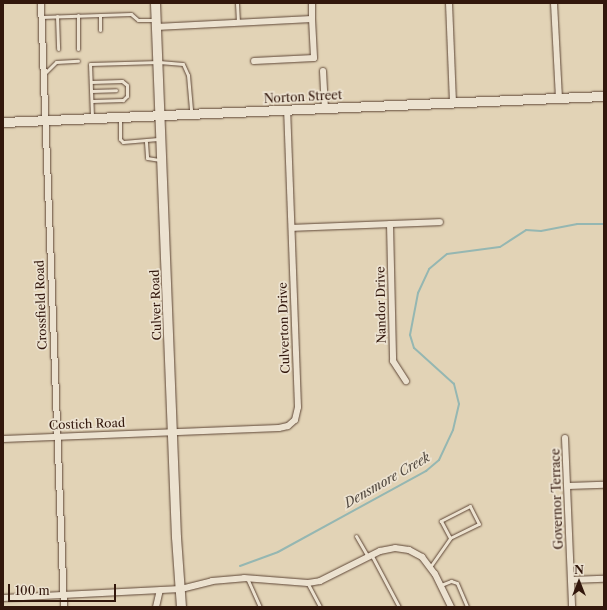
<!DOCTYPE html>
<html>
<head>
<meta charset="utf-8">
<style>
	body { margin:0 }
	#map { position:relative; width:607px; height:610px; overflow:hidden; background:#e2d3b6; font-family:"Libre Caslon Text",serif }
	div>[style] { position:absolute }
	.stream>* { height:2px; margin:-1px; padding:0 1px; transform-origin:1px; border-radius:1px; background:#95b7b2 }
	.roads { filter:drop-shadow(0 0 1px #5e4636) drop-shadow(0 0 1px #5e4636) }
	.service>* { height:3px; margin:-1.5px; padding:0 1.5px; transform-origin:1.5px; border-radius:1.5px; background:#ece2d0 }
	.minor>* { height:6px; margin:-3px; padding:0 3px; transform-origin:3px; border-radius:3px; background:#ece2d0 }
	.secondary>* { height:9px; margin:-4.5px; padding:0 4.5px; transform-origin:4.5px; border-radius:4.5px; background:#ece2d0 }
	span { translate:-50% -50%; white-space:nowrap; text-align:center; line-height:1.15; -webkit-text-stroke:3.5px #ece2d0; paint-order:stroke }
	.street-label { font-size:12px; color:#32170c }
	.water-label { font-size:13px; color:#50473e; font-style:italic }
	.frame { position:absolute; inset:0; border:4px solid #32170c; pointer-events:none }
	.north { position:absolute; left:559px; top:562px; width:40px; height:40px; -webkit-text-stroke:3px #ece2d0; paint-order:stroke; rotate:0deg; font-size:11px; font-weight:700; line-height:16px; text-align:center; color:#32170c }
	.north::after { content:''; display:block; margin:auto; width:14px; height:18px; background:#32170c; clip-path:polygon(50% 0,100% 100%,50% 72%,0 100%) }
	.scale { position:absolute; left:8px; top:584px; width:108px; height:18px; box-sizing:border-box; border:2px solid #32170c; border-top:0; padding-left:5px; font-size:12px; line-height:14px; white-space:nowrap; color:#32170c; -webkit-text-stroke:3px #ece2d0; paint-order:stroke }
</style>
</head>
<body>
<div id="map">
	<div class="stream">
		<div style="left:240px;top:566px;width:40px;rotate:-20.2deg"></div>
		<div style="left:278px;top:552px;width:169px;rotate:-28.7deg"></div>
		<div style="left:426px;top:471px;width:17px;rotate:-40deg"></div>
		<div style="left:439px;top:460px;width:33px;rotate:-65deg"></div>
		<div style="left:453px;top:430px;width:27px;rotate:-77deg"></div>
		<div style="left:459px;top:404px;width:21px;rotate:-104deg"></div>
		<div style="left:454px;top:384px;width:54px;rotate:-138deg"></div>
		<div style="left:414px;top:348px;width:14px;rotate:-107deg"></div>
		<div style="left:410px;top:335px;width:43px;rotate:-79.2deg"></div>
		<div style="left:418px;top:293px;width:26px;rotate:-65deg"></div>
		<div style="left:429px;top:269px;width:23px;rotate:-40deg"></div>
		<div style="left:447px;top:254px;width:53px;rotate:-7.5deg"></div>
		<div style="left:500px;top:247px;width:31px;rotate:-33deg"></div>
		<div style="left:526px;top:230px;width:15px;rotate:4deg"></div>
		<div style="left:541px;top:231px;width:37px;rotate:-11deg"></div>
		<div style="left:577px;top:224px;width:27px"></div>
	</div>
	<div class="roads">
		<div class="service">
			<div style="left:237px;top:3px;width:19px;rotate:87deg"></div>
			<div style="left:78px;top:15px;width:34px;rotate:90deg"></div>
			<div style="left:100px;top:15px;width:15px;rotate:90deg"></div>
			<div style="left:57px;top:16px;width:33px;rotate:88deg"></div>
			<div style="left:41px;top:17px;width:90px;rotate:-1.9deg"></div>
			<div style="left:131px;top:14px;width:9px;rotate:41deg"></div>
			<div style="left:138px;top:20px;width:16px"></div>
			<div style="left:44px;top:74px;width:17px;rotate:-45deg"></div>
			<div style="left:56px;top:62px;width:22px;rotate:-3deg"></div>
			<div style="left:91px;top:82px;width:31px;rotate:-2deg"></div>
			<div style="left:122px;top:81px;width:6px;rotate:39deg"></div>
			<div style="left:127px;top:85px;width:11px;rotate:90deg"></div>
			<div style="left:127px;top:96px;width:6px;rotate:135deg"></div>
			<div style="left:123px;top:100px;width:31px;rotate:178deg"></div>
			<div style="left:91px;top:91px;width:25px;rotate:-2deg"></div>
			<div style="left:92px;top:116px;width:52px;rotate:-92.2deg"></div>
			<div style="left:90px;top:64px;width:69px;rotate:-1.7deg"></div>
			<div style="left:159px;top:62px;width:24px;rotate:5deg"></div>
			<div style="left:183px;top:64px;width:12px;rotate:66deg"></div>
			<div style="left:188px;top:75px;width:37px;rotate:85deg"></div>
			<div style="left:120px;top:119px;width:20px;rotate:90deg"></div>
			<div style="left:120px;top:139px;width:4px;rotate:45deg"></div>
			<div style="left:123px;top:142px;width:35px;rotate:-5deg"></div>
			<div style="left:146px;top:142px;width:16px;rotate:86deg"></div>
			<div style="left:147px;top:158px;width:12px;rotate:9deg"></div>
			<div style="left:356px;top:536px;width:24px;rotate:60deg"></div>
			<div style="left:372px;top:556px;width:58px;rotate:62.1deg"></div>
			<div style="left:430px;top:567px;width:35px;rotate:-55deg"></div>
			<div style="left:450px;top:538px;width:32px;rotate:-26deg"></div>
			<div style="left:479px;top:524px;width:20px;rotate:-117deg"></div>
			<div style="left:470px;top:506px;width:33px;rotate:153deg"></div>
			<div style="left:441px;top:521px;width:19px;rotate:62deg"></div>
			<div style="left:247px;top:578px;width:32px;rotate:66deg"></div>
			<div style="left:308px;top:584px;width:26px;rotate:62deg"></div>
			<div style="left:441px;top:585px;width:11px;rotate:-22deg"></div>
			<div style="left:451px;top:581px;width:6px;rotate:18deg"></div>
			<div style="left:457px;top:583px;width:26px;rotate:67deg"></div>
		</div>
		<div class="minor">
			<div style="left:41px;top:3px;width:604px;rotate:87.82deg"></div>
			<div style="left:449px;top:3px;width:99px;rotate:87.7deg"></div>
			<div style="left:554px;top:3px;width:95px;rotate:87deg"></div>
			<div style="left:312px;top:19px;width:16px;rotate:-90deg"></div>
			<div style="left:156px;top:27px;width:156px;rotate:-2.9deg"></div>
			<div style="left:312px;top:19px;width:39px;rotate:87deg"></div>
			<div style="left:314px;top:58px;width:60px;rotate:177.1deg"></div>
			<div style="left:323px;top:71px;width:37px;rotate:87deg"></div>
			<div style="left:390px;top:224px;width:137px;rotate:88.7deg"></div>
			<div style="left:393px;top:361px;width:24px;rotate:57deg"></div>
			<div style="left:292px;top:228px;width:148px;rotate:-2.3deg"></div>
			<div style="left:565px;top:438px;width:169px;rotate:87.6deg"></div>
			<div style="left:3px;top:439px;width:276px;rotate:-2.3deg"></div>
			<div style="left:279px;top:428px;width:9px;rotate:-13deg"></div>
			<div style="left:288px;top:426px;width:9px;rotate:-41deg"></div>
			<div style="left:295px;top:420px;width:13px;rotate:-77deg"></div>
			<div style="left:298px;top:407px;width:297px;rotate:-92.1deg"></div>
			<div style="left:568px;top:486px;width:36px;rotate:-2deg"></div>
			<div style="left:571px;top:580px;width:33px;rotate:-2deg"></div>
			<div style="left:3px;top:598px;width:178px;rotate:-2.9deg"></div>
			<div style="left:181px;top:589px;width:32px;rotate:-14deg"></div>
			<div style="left:212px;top:581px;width:32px;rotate:-5deg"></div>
			<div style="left:244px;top:578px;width:64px;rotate:4.5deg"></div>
			<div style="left:308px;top:583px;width:12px;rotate:-9deg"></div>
			<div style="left:320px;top:581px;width:67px;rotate:-26.6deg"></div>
			<div style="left:380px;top:551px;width:15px;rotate:-11deg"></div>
			<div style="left:395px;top:548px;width:14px;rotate:8deg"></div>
			<div style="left:409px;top:550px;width:15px;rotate:28deg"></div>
			<div style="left:422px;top:557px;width:21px;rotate:53deg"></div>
			<div style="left:435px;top:574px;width:37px;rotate:64deg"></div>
			<div style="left:156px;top:607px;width:17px;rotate:-77deg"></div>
		</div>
		<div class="secondary">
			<div style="left:155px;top:3px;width:534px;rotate:87.75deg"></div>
			<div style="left:176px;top:537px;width:70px;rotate:85.9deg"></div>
			<div style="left:3px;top:122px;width:602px;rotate:-2.48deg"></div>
		</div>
	</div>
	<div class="street-label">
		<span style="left:303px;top:97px;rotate:-3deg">Norton Street</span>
		<span style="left:41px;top:305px;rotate:-92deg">Crossfield Road</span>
		<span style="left:156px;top:305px;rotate:-92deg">Culver Road</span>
		<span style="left:381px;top:305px;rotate:-91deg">Nandor Drive</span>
		<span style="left:284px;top:328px;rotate:-92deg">Culverton Drive</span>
		<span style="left:87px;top:424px;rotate:-2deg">Costich Road</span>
		<span style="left:557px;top:499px;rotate:-92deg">Governor Terrace</span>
	</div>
	<div class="water-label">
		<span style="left:387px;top:480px;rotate:-30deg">Densmore Creek</span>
	</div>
	<div class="frame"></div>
	<div class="north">N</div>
	<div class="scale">100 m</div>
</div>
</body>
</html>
